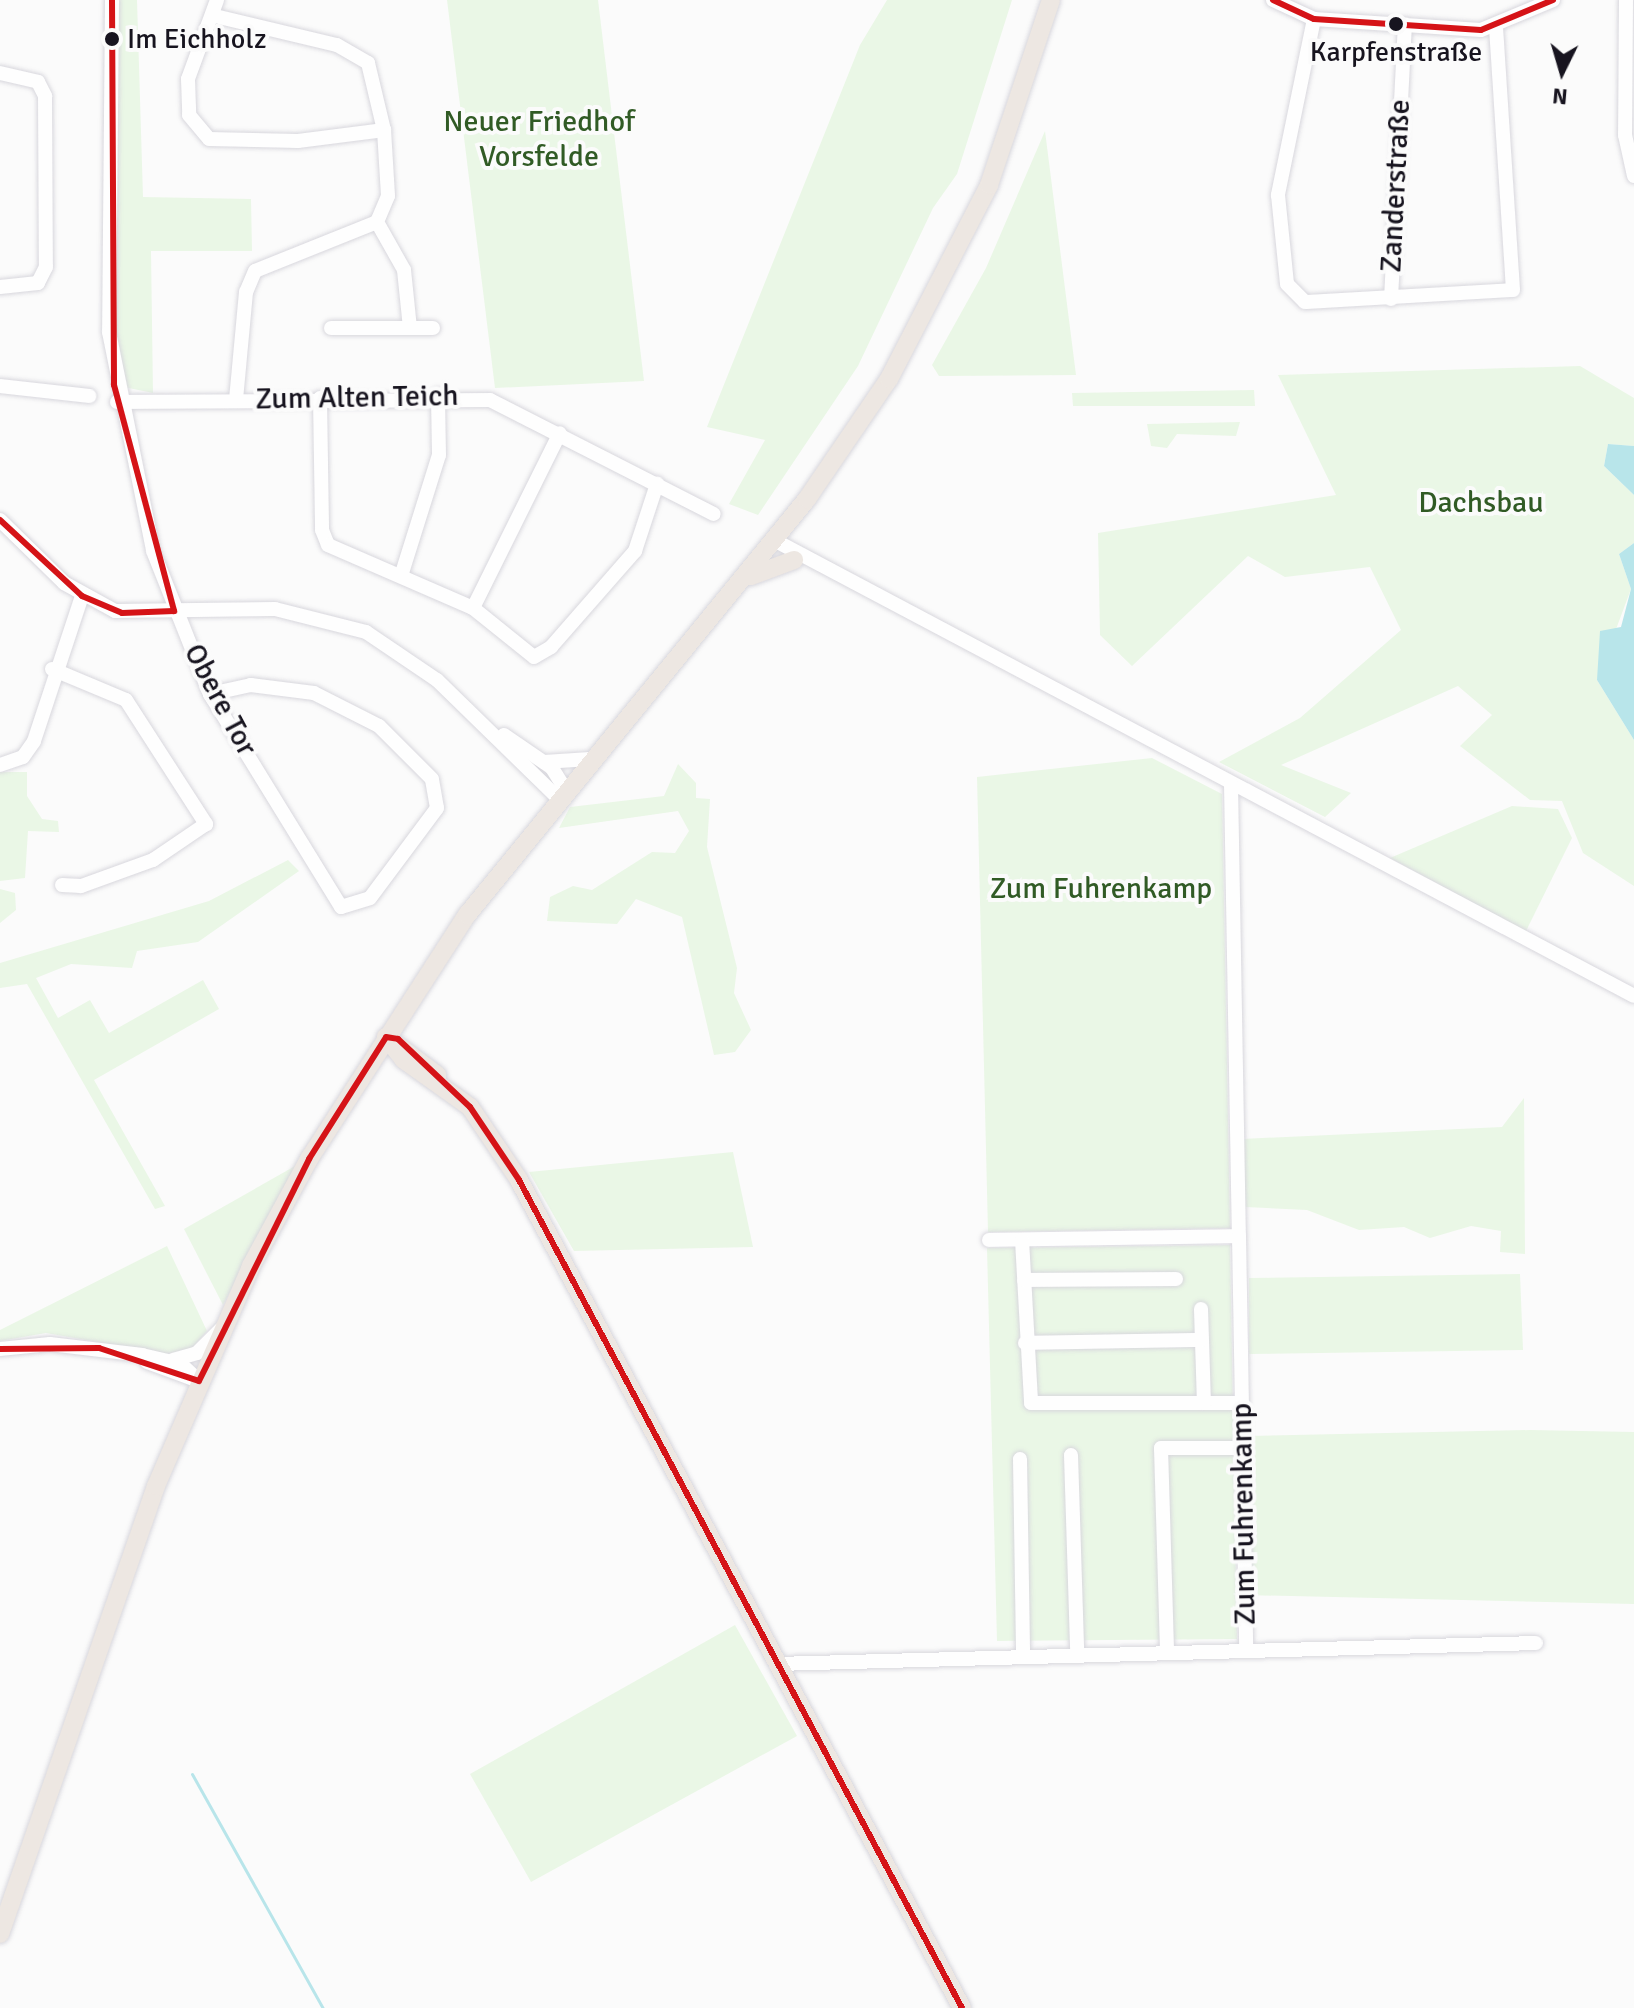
<!DOCTYPE html>
<html>
<head>
<meta charset="utf-8">
<style>
	body { margin:0 }
	#map { position:relative; width:1634px; height:2008px; overflow:hidden; background:#fbfbfb; font-family:Signika,sans-serif }
	div>[style] { position:absolute }
	.green>* { inset:0; background:#eaf7e6 }
	.water>* { inset:0; background:#b8e5ea }
	.stream>* { height:3px; margin:-1.5px; padding:0 1.5px; transform-origin:1.5px; border-radius:1.5px; background:#b8e5ea }
	.roads { filter:drop-shadow(0 0 2px #d8d7dd) drop-shadow(0 0 2px #d8d7dd) }
	.minor>* { height:14px; margin:-7px; padding:0 7px; transform-origin:7px; border-radius:7px; background:#fefefe }
	.major>* { height:18px; margin:-9px; padding:0 9px; transform-origin:9px; border-radius:9px; background:#ede7e2 }
	.bus-1>* { height:6px; margin:-3px; padding:0 3px; transform-origin:3px; border-radius:3px; background:#d51317 }
	.dots>* { width:22px; height:22px; translate:-50% -50%; box-sizing:border-box; border:4px solid #fbfbfb; border-radius:50% }
	span { translate:-50% -50%; white-space:nowrap; text-align:center; line-height:1.15; -webkit-text-stroke:8px #fbfbfb; paint-order:stroke }
	.bus-label { font-size:28px; color:#17141f }
	.left { translate:0 -50%; text-align:left }
	.park-label { font-size:30px; color:#315b25 }
	.street-label { font-size:30px; color:#17141f }
	.north { position:absolute; left:1522px; top:32px; width:80px; height:80px; -webkit-text-stroke:6px #fbfbfb; paint-order:stroke; rotate:185deg; font-size:22px; font-weight:700; line-height:32px; text-align:center; color:#17141f }
	.north::after { content:''; display:block; margin:auto; width:28px; height:36px; background:#17141f; clip-path:polygon(50% 0,100% 100%,50% 72%,0 100%) }
</style>
</head>
<body>
<div id="map">
	<div class="green">
		<div style="clip-path:polygon(120px 0,137px 0,143px 197px,251px 199px,252px 251px,151px 251px,153px 393px,114px 385px,114px 40px)"></div>
		<div style="clip-path:polygon(447px 0,598px 0,644px 381px,495px 388px)"></div>
		<div style="clip-path:polygon(887px 0,1012px 0,957px 174px,933px 208px,858px 366px,758px 515px,729px 504px,765px 440px,707px 427px,860px 45px)"></div>
		<div style="clip-path:polygon(1045px 131px,1076px 375px,939px 376px,932px 365px,986px 268px)"></div>
		<div style="clip-path:polygon(1580px 366px,1634px 398px,1634px 446px,1608px 444px,1604px 466px,1634px 495px,1634px 543px,1619px 554px,1631px 589px,1597px 680px,1634px 740px,1634px 886px,1583px 853px,1562px 801px,1530px 800px,1460px 746px,1492px 715px,1458px 686px,1281px 765px,1351px 793px,1325px 817px,1219px 762px,1300px 718px,1401px 630px,1370px 567px,1285px 577px,1248px 556px,1132px 666px,1100px 635px,1098px 533px,1336px 495px,1278px 375px)"></div>
		<div style="clip-path:polygon(1254px 390px,1255px 406px,1073px 406px,1072px 393px)"></div>
		<div style="clip-path:polygon(1240px 422px,1236px 436px,1177px 434px,1167px 448px,1151px 446px,1147px 424px)"></div>
		<div style="clip-path:polygon(1152px 758px,1222px 794px,1230px 1228px,988px 1232px,977px 777px)"></div>
		<div style="clip-path:polygon(678px 764px,696px 783px,696px 798px,710px 799px,707px 847px,737px 968px,734px 993px,751px 1030px,735px 1052px,714px 1055px,682px 917px,636px 899px,617px 924px,547px 921px,550px 897px,573px 886px,592px 890px,652px 852px,675px 853px,689px 831px,678px 811px,559px 828px,570px 807px,664px 796px)"></div>
		<div style="clip-path:polygon(0 772px,27px 772px,27px 796px,42px 819px,58px 821px,59px 832px,28px 831px,25px 878px,0 881px)"></div>
		<div style="clip-path:polygon(1512px 806px,1558px 809px,1572px 838px,1526px 931px,1390px 858px)"></div>
		<div style="clip-path:polygon(288px 860px,299px 871px,198px 942px,137px 951px,132px 968px,71px 964px,36px 978px,58px 1018px,90px 1000px,109px 1033px,203px 980px,219px 1009px,94px 1080px,165px 1206px,155px 1209px,27px 984px,0 988px,0 963px,209px 901px)"></div>
		<div style="clip-path:polygon(0 889px,15px 893px,16px 910px,0 923px)"></div>
		<div style="clip-path:polygon(1524px 1098px,1525px 1254px,1500px 1252px,1501px 1231px,1471px 1226px,1430px 1238px,1404px 1227px,1359px 1230px,1307px 1210px,1245px 1207px,1242px 1139px,1502px 1127px)"></div>
		<div style="clip-path:polygon(733px 1152px,753px 1247px,574px 1251px,529px 1172px)"></div>
		<div style="clip-path:polygon(295px 1166px,223px 1305px,184px 1229px)"></div>
		<div style="clip-path:polygon(1230px 1245px,1237px 1639px,997px 1641px,987px 1248px)"></div>
		<div style="clip-path:polygon(167px 1246px,207px 1331px,192px 1348px,166px 1354px,46px 1333px,0 1341px,0 1330px)"></div>
		<div style="clip-path:polygon(1520px 1274px,1523px 1350px,1249px 1354px,1249px 1278px)"></div>
		<div style="clip-path:polygon(1530px 1430px,1634px 1432px,1634px 1604px,1244px 1595px,1249px 1436px)"></div>
		<div style="clip-path:polygon(735px 1625px,797px 1736px,531px 1882px,470px 1774px)"></div>
	</div>
	<div class="water">
		<div style="clip-path:polygon(1608px 444px,1634px 446px,1634px 495px,1604px 466px)"></div>
		<div style="clip-path:polygon(1634px 543px,1634px 740px,1597px 680px,1600px 631px,1621px 627px,1631px 589px,1619px 554px)"></div>
	</div>
	<div class="stream">
		<div style="left:192px;top:1774px;width:268px;rotate:60.8deg"></div>
	</div>
	<div class="roads">
		<div class="minor">
			<div style="left:112px;top:0;width:332px;rotate:90.5deg"></div>
			<div style="left:109px;top:332px;width:223px;rotate:78.6deg"></div>
			<div style="left:153px;top:551px;width:154px;rotate:68.3deg"></div>
			<div style="left:210px;top:694px;width:250px;rotate:58.4deg"></div>
			<div style="left:341px;top:907px;width:30px;rotate:-17deg"></div>
			<div style="left:370px;top:898px;width:112px;rotate:-53.3deg"></div>
			<div style="left:437px;top:808px;width:29px;rotate:-100deg"></div>
			<div style="left:432px;top:779px;width:75px;rotate:-135deg"></div>
			<div style="left:379px;top:726px;width:73px;rotate:-153.1deg"></div>
			<div style="left:314px;top:693px;width:64px;rotate:-172.8deg"></div>
			<div style="left:251px;top:685px;width:42px;rotate:167.6deg"></div>
			<div style="left:217px;top:0;width:84px;rotate:110.2deg"></div>
			<div style="left:188px;top:79px;width:36px;rotate:88deg"></div>
			<div style="left:189px;top:115px;width:31px;rotate:50deg"></div>
			<div style="left:209px;top:139px;width:89px;rotate:1.3deg"></div>
			<div style="left:298px;top:141px;width:87px;rotate:-7.3deg"></div>
			<div style="left:1273px;top:0;width:45px;rotate:24.9deg"></div>
			<div style="left:1314px;top:19px;width:167px;rotate:3.8deg"></div>
			<div style="left:1481px;top:30px;width:78px;rotate:-22.6deg"></div>
			<div style="left:1626px;top:0;width:135px;rotate:90.4deg"></div>
			<div style="left:1625px;top:135px;width:42px;rotate:77.6deg"></div>
			<div style="left:215px;top:16px;width:125px;rotate:13.4deg"></div>
			<div style="left:337px;top:45px;width:36px;rotate:30deg"></div>
			<div style="left:368px;top:63px;width:69px;rotate:76.6deg"></div>
			<div style="left:384px;top:130px;width:66px;rotate:86.5deg"></div>
			<div style="left:388px;top:196px;width:28px;rotate:113deg"></div>
			<div style="left:377px;top:222px;width:131px;rotate:158.1deg"></div>
			<div style="left:255px;top:271px;width:23px;rotate:113deg"></div>
			<div style="left:246px;top:292px;width:108px;rotate:95.3deg"></div>
			<div style="left:1314px;top:19px;width:180px;rotate:101.6deg"></div>
			<div style="left:1278px;top:195px;width:89px;rotate:84.2deg"></div>
			<div style="left:1287px;top:284px;width:25px;rotate:45deg"></div>
			<div style="left:1305px;top:302px;width:208px;rotate:-3.3deg"></div>
			<div style="left:1513px;top:290px;width:263px;rotate:-93.7deg"></div>
			<div style="left:0;top:73px;width:39px;rotate:13deg"></div>
			<div style="left:38px;top:82px;width:16px;rotate:63deg"></div>
			<div style="left:45px;top:96px;width:171px;rotate:89.7deg"></div>
			<div style="left:46px;top:267px;width:18px;rotate:117deg"></div>
			<div style="left:38px;top:283px;width:38px;rotate:174deg"></div>
			<div style="left:377px;top:222px;width:55px;rotate:60.6deg"></div>
			<div style="left:404px;top:270px;width:58px;rotate:84.1deg"></div>
			<div style="left:1391px;top:299px;width:275px;rotate:-87.1deg"></div>
			<div style="left:331px;top:328px;width:102px"></div>
			<div style="left:0;top:386px;width:90px;rotate:6.4deg"></div>
			<div style="left:320px;top:398px;width:132px;rotate:89.1deg"></div>
			<div style="left:322px;top:530px;width:16px;rotate:68deg"></div>
			<div style="left:328px;top:545px;width:158px;rotate:23.5deg"></div>
			<div style="left:473px;top:608px;width:78px;rotate:38.8deg"></div>
			<div style="left:534px;top:657px;width:20px;rotate:-30deg"></div>
			<div style="left:551px;top:647px;width:128px;rotate:-48.8deg"></div>
			<div style="left:635px;top:551px;width:71px;rotate:-71.8deg"></div>
			<div style="left:117px;top:402px;width:373px;rotate:-0.3deg"></div>
			<div style="left:490px;top:400px;width:251px;rotate:27deg"></div>
			<div style="left:0;top:520px;width:90px;rotate:44.5deg"></div>
			<div style="left:64px;top:583px;width:58px;rotate:28.8deg"></div>
			<div style="left:115px;top:611px;width:160px;rotate:-0.7deg"></div>
			<div style="left:275px;top:609px;width:94px;rotate:14.2deg"></div>
			<div style="left:366px;top:632px;width:86px;rotate:34.1deg"></div>
			<div style="left:437px;top:680px;width:169px;rotate:44.3deg"></div>
			<div style="left:774px;top:540px;width:973px;rotate:27.93deg"></div>
			<div style="left:402px;top:573px;width:124px;rotate:-72.6deg"></div>
			<div style="left:439px;top:455px;width:60px;rotate:-91deg"></div>
			<div style="left:473px;top:608px;width:195px;rotate:-63.6deg"></div>
			<div style="left:52px;top:669px;width:80px;rotate:22.7deg"></div>
			<div style="left:126px;top:700px;width:148px;rotate:57.2deg"></div>
			<div style="left:206px;top:824px;width:64px;rotate:145.8deg"></div>
			<div style="left:153px;top:860px;width:77px;rotate:160.1deg"></div>
			<div style="left:81px;top:886px;width:19px;rotate:-177deg"></div>
			<div style="left:504px;top:735px;width:58px;rotate:34.5deg"></div>
			<div style="left:552px;top:768px;width:25px;rotate:58deg"></div>
			<div style="left:544px;top:762px;width:46px;rotate:-3.7deg"></div>
			<div style="left:0;top:765px;width:24px;rotate:-19deg"></div>
			<div style="left:23px;top:757px;width:19px;rotate:-55deg"></div>
			<div style="left:34px;top:741px;width:153px;rotate:-71.7deg"></div>
			<div style="left:1231px;top:784px;width:452px;rotate:89deg"></div>
			<div style="left:989px;top:1240px;width:250px;rotate:-0.9deg"></div>
			<div style="left:1239px;top:1236px;width:412px;rotate:89deg"></div>
			<div style="left:1022px;top:1240px;width:163px;rotate:86.8deg"></div>
			<div style="left:1031px;top:1403px;width:211px"></div>
			<div style="left:1024px;top:1280px;width:152px;rotate:-0.4deg"></div>
			<div style="left:1201px;top:1309px;width:94px;rotate:88.2deg"></div>
			<div style="left:1025px;top:1343px;width:177px;rotate:-1deg"></div>
			<div style="left:0;top:1349px;width:50px;rotate:-5.7deg"></div>
			<div style="left:50px;top:1344px;width:93px;rotate:6.8deg"></div>
			<div style="left:142px;top:1355px;width:40px;rotate:13deg"></div>
			<div style="left:181px;top:1364px;width:25px;rotate:43deg"></div>
			<div style="left:173px;top:1360px;width:25px;rotate:-16deg"></div>
			<div style="left:197px;top:1353px;width:34px;rotate:-45deg"></div>
			<div style="left:147px;top:1362px;width:55px;rotate:20.1deg"></div>
			<div style="left:1071px;top:1455px;width:196px;rotate:88.2deg"></div>
			<div style="left:1020px;top:1459px;width:194px;rotate:89.1deg"></div>
			<div style="left:1167px;top:1650px;width:202px;rotate:-91.7deg"></div>
			<div style="left:1161px;top:1448px;width:82px"></div>
			<div style="left:776px;top:1664px;width:760px;rotate:-1.58deg"></div>
		</div>
		<div class="major">
			<div style="left:751px;top:576px;width:46px;rotate:-20.4deg"></div>
			<div style="left:386px;top:1037px;width:29px;rotate:52deg"></div>
			<div style="left:404px;top:1060px;width:81px;rotate:35.5deg"></div>
			<div style="left:470px;top:1107px;width:88px;rotate:56.1deg"></div>
			<div style="left:519px;top:1180px;width:939px;rotate:61.85deg"></div>
			<div style="left:386px;top:1037px;width:64px;rotate:36.7deg"></div>
			<div style="left:0;top:1934px;width:474px;rotate:-70.8deg"></div>
			<div style="left:156px;top:1486px;width:240px;rotate:-66.6deg"></div>
			<div style="left:251px;top:1266px;width:122px;rotate:-61.5deg"></div>
			<div style="left:309px;top:1159px;width:291px;rotate:-57.1deg"></div>
			<div style="left:467px;top:915px;width:537px;rotate:-50.74deg"></div>
			<div style="left:807px;top:499px;width:145px;rotate:-55.7deg"></div>
			<div style="left:889px;top:379px;width:218px;rotate:-62.7deg"></div>
			<div style="left:989px;top:185px;width:195px;rotate:-71.5deg"></div>
		</div>
	</div>
	<div class="bus-1">
		<div style="left:112px;top:0;width:385px;rotate:89.7deg"></div>
		<div style="left:114px;top:385px;width:234px;rotate:75.1deg"></div>
		<div style="left:1273px;top:0;width:45px;rotate:24.9deg"></div>
		<div style="left:1314px;top:19px;width:167px;rotate:3.8deg"></div>
		<div style="left:1481px;top:30px;width:78px;rotate:-22.6deg"></div>
		<div style="left:0;top:520px;width:112px;rotate:42.8deg"></div>
		<div style="left:82px;top:596px;width:43px;rotate:23deg"></div>
		<div style="left:122px;top:613px;width:52px;rotate:-2.2deg"></div>
		<div style="left:0;top:1349px;width:99px;rotate:-0.6deg"></div>
		<div style="left:99px;top:1348px;width:105px;rotate:18.3deg"></div>
		<div style="left:199px;top:1381px;width:248px;rotate:-63.6deg"></div>
		<div style="left:309px;top:1159px;width:144px;rotate:-57.7deg"></div>
		<div style="left:386px;top:1037px;width:12px;rotate:9deg"></div>
		<div style="left:398px;top:1039px;width:99px;rotate:43.4deg"></div>
		<div style="left:470px;top:1107px;width:88px;rotate:56.1deg"></div>
		<div style="left:519px;top:1180px;width:939px;rotate:61.85deg"></div>
	</div>
	<div class="dots">
		<div style="left:1396px;top:24px;background:#17141f"></div>
		<div style="left:112px;top:39px;background:#17141f"></div>
	</div>
	<div class="bus-label">
		<span class="left" style="left:127px;top:39px">Im Eichholz</span>
		<span style="left:1396px;top:52px">Karpfenstraße</span>
	</div>
	<div class="park-label">
		<span style="left:539px;top:139px">Neuer Friedhof<br>Vorsfelde</span>
		<span style="left:1481px;top:503px">Dachsbau</span>
		<span style="left:1101px;top:889px">Zum Fuhrenkamp</span>
	</div>
	<div class="street-label">
		<span style="left:1396px;top:186px;rotate:-87deg">Zanderstraße</span>
		<span style="left:357px;top:398px;rotate:-1deg">Zum Alten Teich</span>
		<span style="left:220px;top:700px;rotate:62deg">Obere Tor</span>
		<span style="left:1244px;top:1514px;rotate:-91deg">Zum Fuhrenkamp</span>
	</div>
	<div class="north">N</div>
</div>
</body>
</html>
